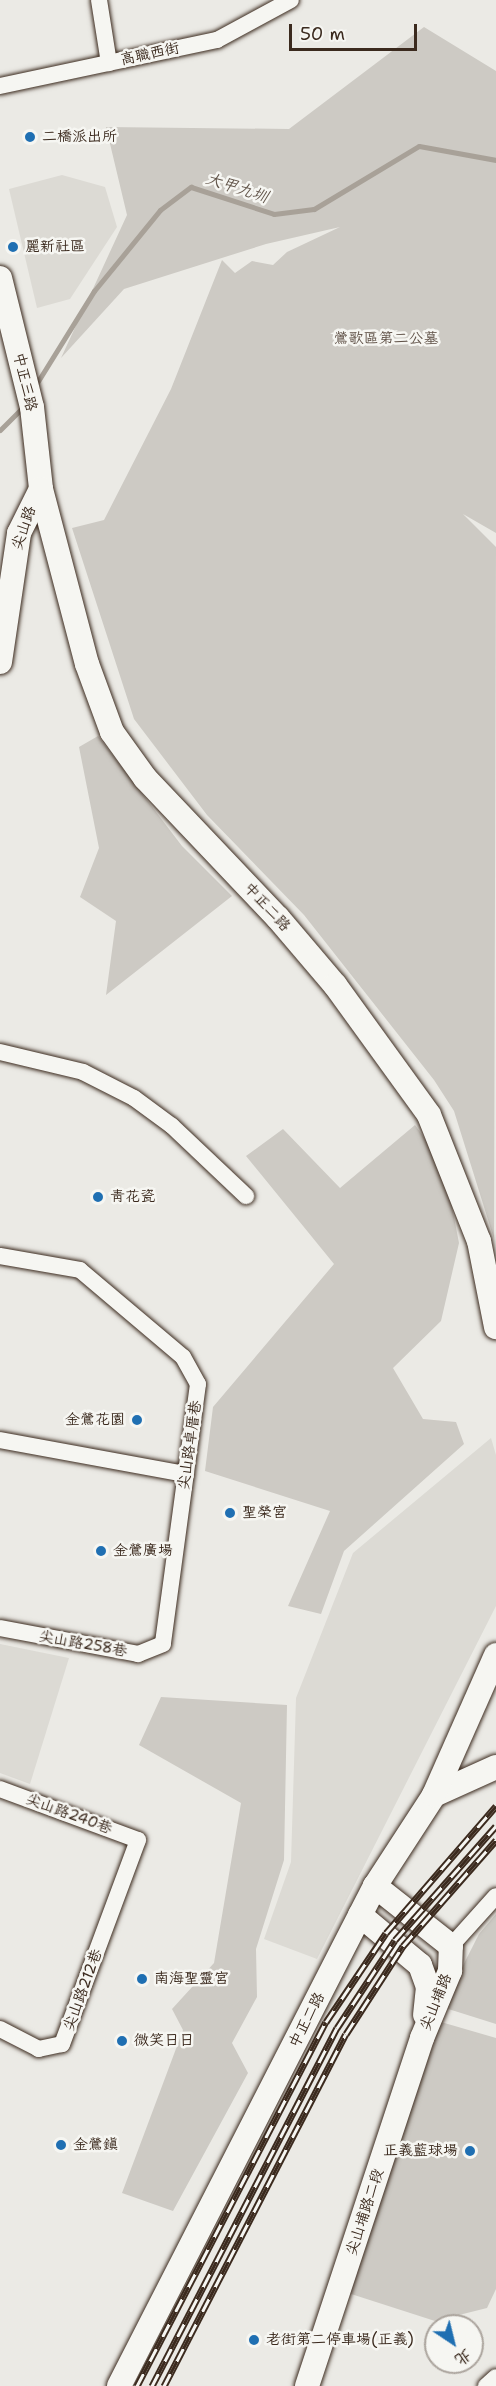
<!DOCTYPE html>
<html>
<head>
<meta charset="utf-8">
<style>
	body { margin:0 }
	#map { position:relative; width:496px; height:2386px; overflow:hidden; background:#ebeae5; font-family:"Shantell Sans","LXGW WenKai TC",sans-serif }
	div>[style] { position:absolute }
	.built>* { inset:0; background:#dcdad4 }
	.green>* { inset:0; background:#cdcac4 }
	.stream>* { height:5px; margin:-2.5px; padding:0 2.5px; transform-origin:2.5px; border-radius:2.5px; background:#a8a198 }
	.roads { filter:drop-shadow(0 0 2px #3b2a1e) drop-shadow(0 0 2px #3b2a1e) }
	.street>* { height:16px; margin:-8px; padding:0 8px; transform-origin:8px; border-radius:8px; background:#f6f6f2 }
	.secondary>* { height:24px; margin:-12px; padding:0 12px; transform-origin:12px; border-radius:12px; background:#f6f6f2 }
	.rail>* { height:7px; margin-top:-3.5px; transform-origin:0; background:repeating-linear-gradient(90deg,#f6f6f2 0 14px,#3b2a1e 0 28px); box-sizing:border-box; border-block:2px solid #3b2a1e }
	.dots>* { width:16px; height:16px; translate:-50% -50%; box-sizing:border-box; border:3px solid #f6f6f2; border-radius:50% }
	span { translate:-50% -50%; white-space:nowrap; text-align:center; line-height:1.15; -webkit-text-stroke:5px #f6f6f2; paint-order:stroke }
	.street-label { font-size:15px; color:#3b2a1e }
	.poi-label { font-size:15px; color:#3b2a1e }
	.left { translate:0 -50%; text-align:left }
	.right { translate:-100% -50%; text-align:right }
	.park-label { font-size:15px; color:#605248 }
	.water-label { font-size:16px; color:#615449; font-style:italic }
	.north { position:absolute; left:424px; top:2314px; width:60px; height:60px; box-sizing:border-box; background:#f6f6f2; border:2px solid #aba49d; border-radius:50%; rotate:145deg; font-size:16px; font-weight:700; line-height:24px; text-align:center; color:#3b2a1e }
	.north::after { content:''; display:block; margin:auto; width:21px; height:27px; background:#1f6fb2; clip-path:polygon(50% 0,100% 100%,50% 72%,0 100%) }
	.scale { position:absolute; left:289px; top:24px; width:128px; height:27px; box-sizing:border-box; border:3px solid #3b2a1e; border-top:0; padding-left:8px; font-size:18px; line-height:21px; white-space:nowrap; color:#3b2a1e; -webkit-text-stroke:4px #f6f6f2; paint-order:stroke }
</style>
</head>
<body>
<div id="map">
	<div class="built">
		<div style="clip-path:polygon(62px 175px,105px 187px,117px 227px,70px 299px,37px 308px,9px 189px)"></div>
		<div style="clip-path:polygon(491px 1438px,496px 1455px,496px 1606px,317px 1959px,264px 1939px,291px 1862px,296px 1698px,353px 1553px)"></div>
		<div style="clip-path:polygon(0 1644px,69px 1658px,30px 1784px,0 1773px)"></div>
	</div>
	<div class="green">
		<div style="clip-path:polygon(424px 27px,496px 71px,496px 533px,463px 514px,496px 547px,494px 1239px,454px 1111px,434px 1080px,304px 915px,207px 815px,134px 719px,72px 528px,104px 520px,171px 389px,222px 260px,235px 273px,252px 261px,273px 265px,287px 252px,340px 227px,266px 244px,124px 289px,61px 358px,127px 215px,106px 127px,289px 129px)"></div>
		<div style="clip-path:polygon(98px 736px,182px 846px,232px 896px,106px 995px,116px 921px,80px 897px,99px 848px,79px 747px)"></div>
		<div style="clip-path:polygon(415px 1125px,444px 1166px,459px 1243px,441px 1321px,393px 1368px,423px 1419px,456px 1422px,464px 1444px,344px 1551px,321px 1614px,288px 1606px,330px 1511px,205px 1471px,213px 1407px,334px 1264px,246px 1156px,283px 1129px,340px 1188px)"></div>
		<div style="clip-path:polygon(161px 1697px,287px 1705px,284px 1860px,256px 1949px,257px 1997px,232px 2043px,248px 2073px,173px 2211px,122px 2193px,183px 2030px,172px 2009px,214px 1963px,241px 1803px,139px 1745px)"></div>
		<div style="clip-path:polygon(496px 1914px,496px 2024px,442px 2007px,479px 1934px)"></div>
		<div style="clip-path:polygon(441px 2022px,496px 2038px,496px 2289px,487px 2308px,435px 2321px,348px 2293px)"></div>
	</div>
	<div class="stream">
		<div style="left:35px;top:386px;width:112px;rotate:-58.2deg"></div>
		<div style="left:94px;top:291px;width:104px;rotate:-50.8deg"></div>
		<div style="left:160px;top:210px;width:39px;rotate:-37deg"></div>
		<div style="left:191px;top:187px;width:87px;rotate:18deg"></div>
		<div style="left:274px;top:214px;width:40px;rotate:-7.1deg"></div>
		<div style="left:314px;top:209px;width:122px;rotate:-31deg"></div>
		<div style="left:419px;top:146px;width:78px;rotate:10.3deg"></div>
		<div style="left:0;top:430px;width:33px;rotate:-45deg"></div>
	</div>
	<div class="roads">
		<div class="street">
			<div style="left:99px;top:0;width:64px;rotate:81deg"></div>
			<div style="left:0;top:86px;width:222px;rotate:-12deg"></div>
			<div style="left:217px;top:40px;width:84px;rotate:-28.4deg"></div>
			<div style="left:0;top:1052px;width:85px;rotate:13.5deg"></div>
			<div style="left:83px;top:1072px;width:57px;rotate:27deg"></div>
			<div style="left:134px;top:1098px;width:47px;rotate:36.4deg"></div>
			<div style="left:172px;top:1126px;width:102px;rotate:43.4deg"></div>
			<div style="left:0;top:1256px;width:81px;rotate:9.9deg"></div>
			<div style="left:80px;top:1270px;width:135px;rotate:40.2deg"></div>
			<div style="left:183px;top:1357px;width:31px;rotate:61deg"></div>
			<div style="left:198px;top:1384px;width:262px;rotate:97.7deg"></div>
			<div style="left:163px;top:1644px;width:27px;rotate:158deg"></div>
			<div style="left:138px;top:1654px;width:140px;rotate:-169.3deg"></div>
			<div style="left:0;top:1440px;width:189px;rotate:10.4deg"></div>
			<div style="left:0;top:1789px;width:147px;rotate:20.3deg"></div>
			<div style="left:138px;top:1840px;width:218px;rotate:110.4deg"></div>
			<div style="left:62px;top:2044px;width:24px;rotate:168deg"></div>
			<div style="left:39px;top:2049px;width:44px;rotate:-152.9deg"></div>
			<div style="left:451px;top:1946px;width:67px;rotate:-48deg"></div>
			<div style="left:486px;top:2386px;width:13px;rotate:-42deg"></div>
		</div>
		<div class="secondary">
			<div style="left:0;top:278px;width:133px;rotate:76.1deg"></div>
			<div style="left:32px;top:407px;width:82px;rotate:83.7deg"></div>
			<div style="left:41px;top:489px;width:181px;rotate:75.3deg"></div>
			<div style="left:87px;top:664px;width:72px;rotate:69.8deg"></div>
			<div style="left:112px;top:732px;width:57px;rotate:54.3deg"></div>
			<div style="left:145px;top:778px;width:193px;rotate:46.5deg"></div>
			<div style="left:278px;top:918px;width:88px;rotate:49.6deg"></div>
			<div style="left:335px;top:985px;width:160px;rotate:54.1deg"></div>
			<div style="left:429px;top:1115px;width:136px;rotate:68.4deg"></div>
			<div style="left:479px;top:1241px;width:88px;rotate:78.8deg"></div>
			<div style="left:0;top:662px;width:130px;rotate:-81.6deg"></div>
			<div style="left:19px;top:533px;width:49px;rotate:-63.4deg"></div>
			<div style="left:434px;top:1795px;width:68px;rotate:-24.3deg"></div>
			<div style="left:360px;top:1915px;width:78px;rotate:39.8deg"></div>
			<div style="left:420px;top:1965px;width:23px;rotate:70deg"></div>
			<div style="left:428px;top:1987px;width:28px;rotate:96deg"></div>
			<div style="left:119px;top:2386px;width:562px;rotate:-62.89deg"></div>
			<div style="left:375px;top:1886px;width:108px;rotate:-57deg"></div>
			<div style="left:434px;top:1795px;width:153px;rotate:-66.1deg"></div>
			<div style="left:307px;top:2386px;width:367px;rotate:-71.7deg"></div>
			<div style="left:422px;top:2038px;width:73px;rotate:-67.3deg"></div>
			<div style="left:450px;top:1971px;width:25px;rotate:-88deg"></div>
			<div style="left:451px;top:1946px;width:97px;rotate:-141.7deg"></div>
		</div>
	</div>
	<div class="rail">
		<div style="left:137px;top:2386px;width:410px;rotate:-62.6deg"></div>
		<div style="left:326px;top:2022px;width:107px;rotate:-56deg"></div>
		<div style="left:386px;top:1933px;width:168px;rotate:-49.1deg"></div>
		<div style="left:152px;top:2386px;width:403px;rotate:-62.7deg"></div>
		<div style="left:337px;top:2028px;width:105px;rotate:-56.6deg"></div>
		<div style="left:395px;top:1940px;width:152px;rotate:-48.5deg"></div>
		<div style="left:164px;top:2386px;width:396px;rotate:-62.7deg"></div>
		<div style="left:346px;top:2034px;width:105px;rotate:-57.1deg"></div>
		<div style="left:403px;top:1946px;width:141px;rotate:-48.7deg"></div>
	</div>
	<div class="dots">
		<div style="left:30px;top:137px;background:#1f6fb2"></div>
		<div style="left:13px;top:247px;background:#1f6fb2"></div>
		<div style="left:98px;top:1197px;background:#1f6fb2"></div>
		<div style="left:137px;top:1420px;background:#1f6fb2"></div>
		<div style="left:230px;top:1513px;background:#1f6fb2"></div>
		<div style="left:101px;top:1551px;background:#1f6fb2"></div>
		<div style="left:142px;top:1979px;background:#1f6fb2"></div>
		<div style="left:122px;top:2041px;background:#1f6fb2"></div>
		<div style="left:61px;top:2145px;background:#1f6fb2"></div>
		<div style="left:470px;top:2151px;background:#1f6fb2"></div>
		<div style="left:254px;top:2340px;background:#1f6fb2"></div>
	</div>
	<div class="street-label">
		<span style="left:150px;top:54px;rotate:-12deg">高職西街</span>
		<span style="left:25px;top:382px;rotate:77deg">中正三路</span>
		<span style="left:24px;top:528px;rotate:-71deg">尖山路</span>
		<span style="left:267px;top:907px;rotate:47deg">中正二路</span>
		<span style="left:190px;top:1445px;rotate:-82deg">尖山路卓厝巷</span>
		<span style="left:83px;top:1644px;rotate:10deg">尖山路258巷</span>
		<span style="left:69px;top:1814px;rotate:20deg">尖山路240巷</span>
		<span style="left:83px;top:1990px;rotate:-70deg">尖山路212巷</span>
		<span style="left:436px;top:2002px;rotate:-68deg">尖山埔路</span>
		<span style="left:307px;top:2020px;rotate:-63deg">中正二路</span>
		<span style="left:365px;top:2212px;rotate:-72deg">尖山埔路二段</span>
	</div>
	<div class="poi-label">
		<span class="left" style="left:42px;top:137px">二橋派出所</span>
		<span class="left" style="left:25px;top:247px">麗新社區</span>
		<span class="left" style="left:110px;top:1197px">青花瓷</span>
		<span class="right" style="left:125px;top:1420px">金鶯花園</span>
		<span class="left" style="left:242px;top:1513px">聖榮宮</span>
		<span class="left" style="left:113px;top:1551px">金鶯廣場</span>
		<span class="left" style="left:154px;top:1979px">南海聖靈宮</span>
		<span class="left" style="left:134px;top:2041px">微笑日日</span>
		<span class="left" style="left:73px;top:2145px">金鶯鎮</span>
		<span class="right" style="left:458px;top:2151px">正義藍球場</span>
		<span class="left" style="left:266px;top:2340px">老街第二停車場(正義)</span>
	</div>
	<div class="park-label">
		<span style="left:386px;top:339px">鶯歌區第二公墓</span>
	</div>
	<div class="water-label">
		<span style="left:237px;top:188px;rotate:18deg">大甲九圳</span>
	</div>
	<div class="north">北</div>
	<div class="scale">50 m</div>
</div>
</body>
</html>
